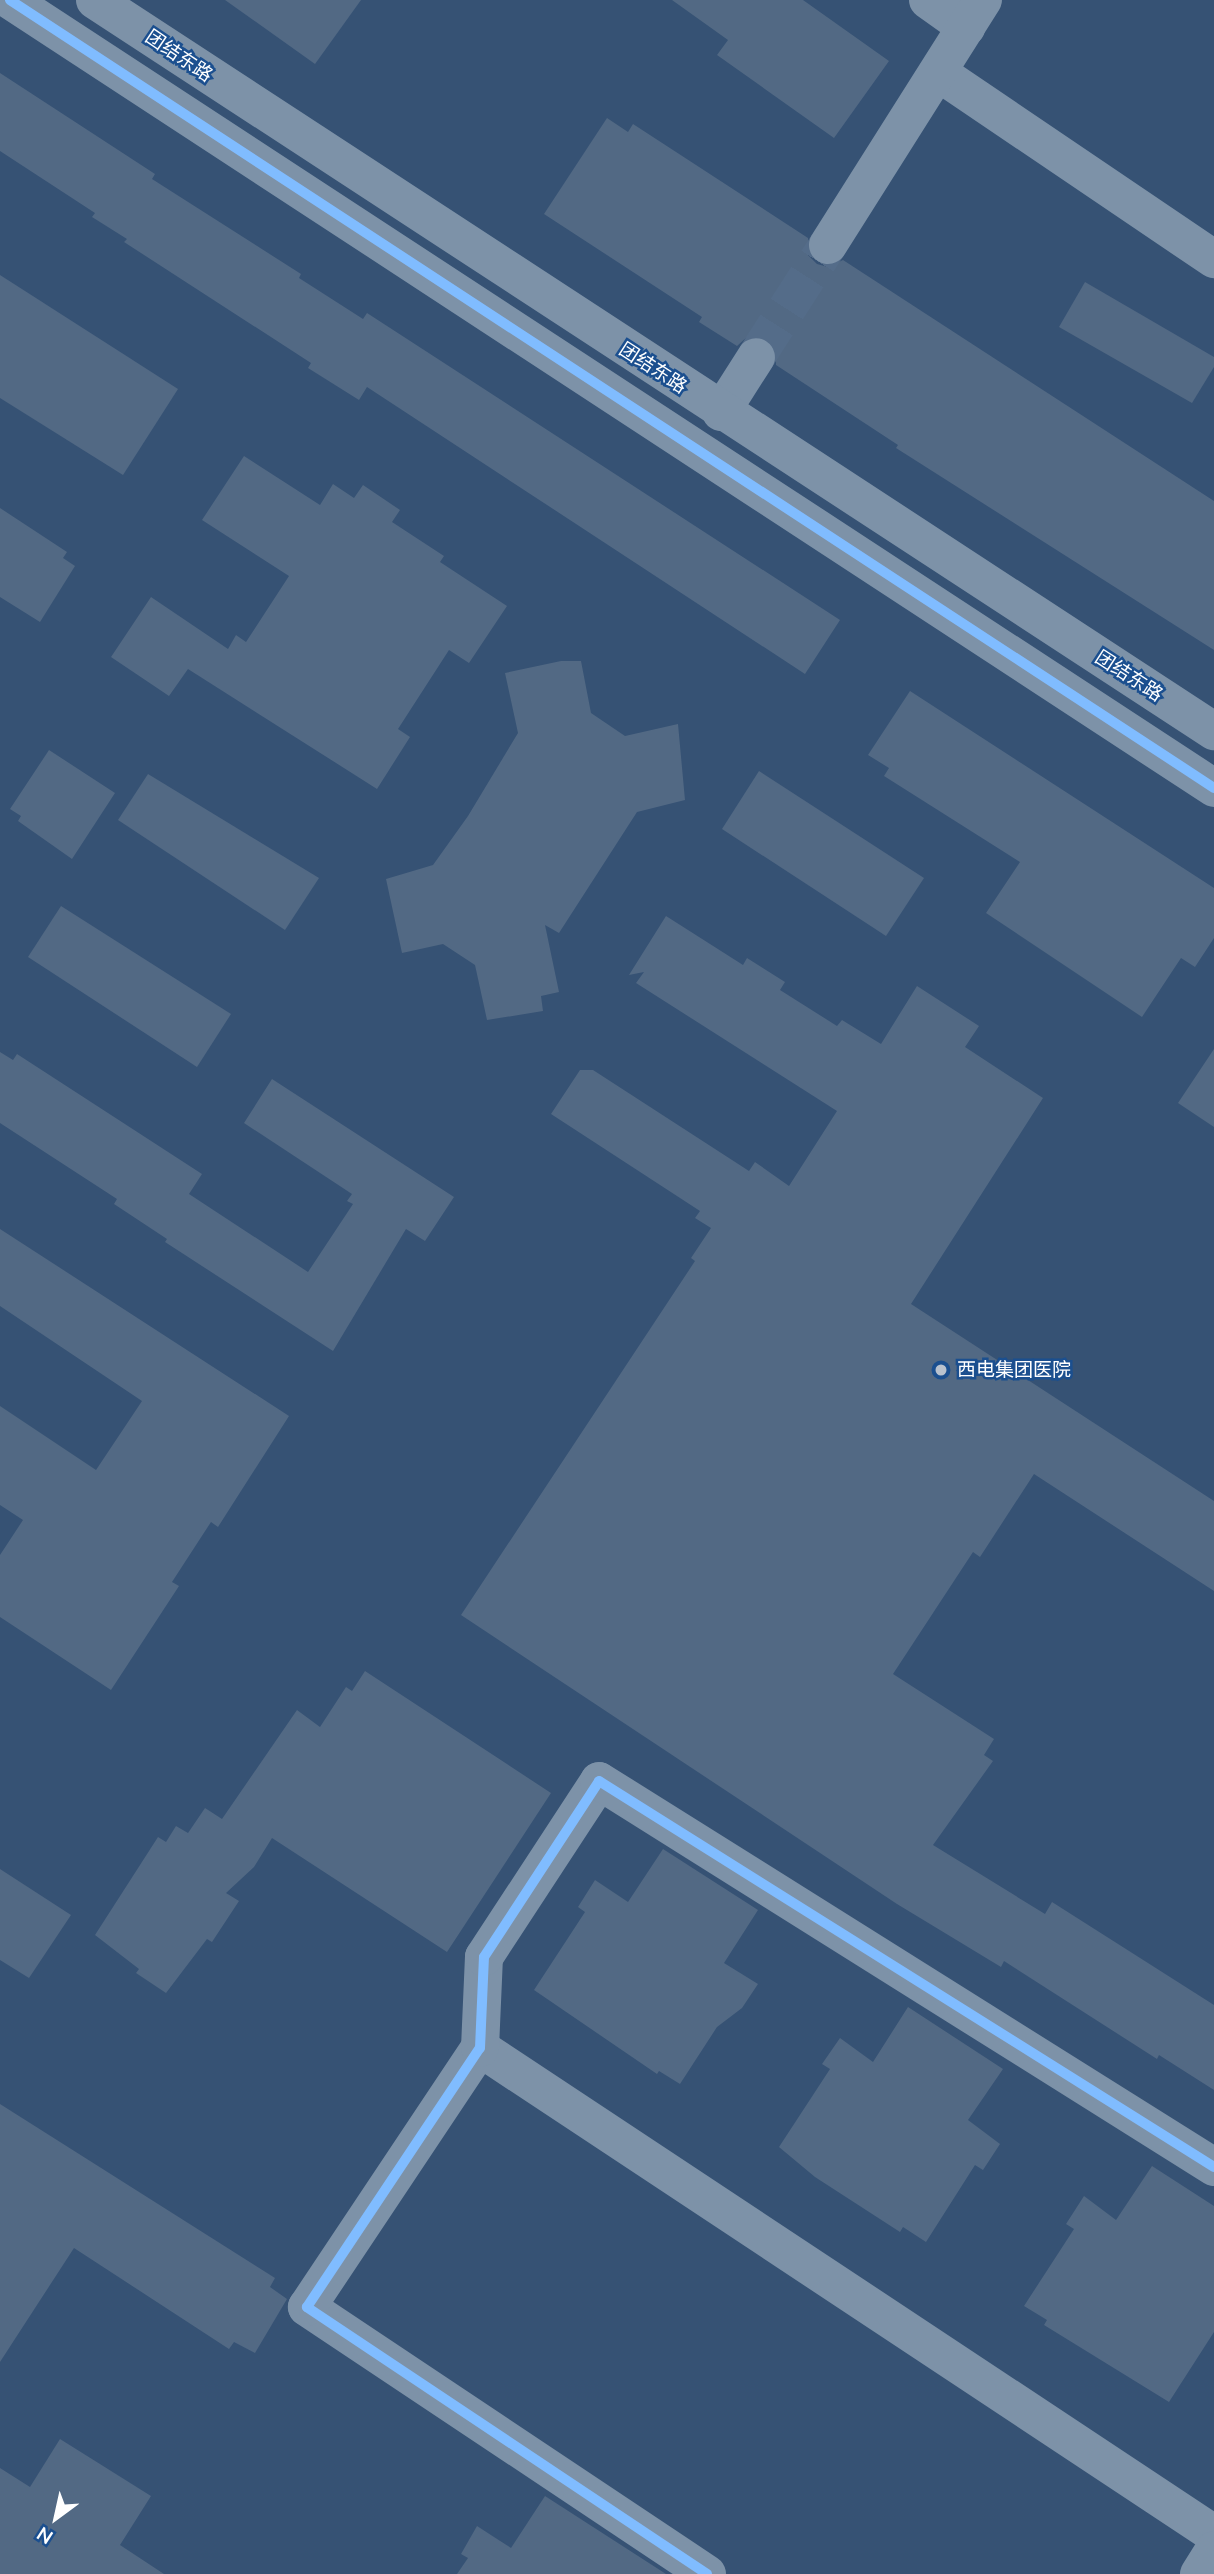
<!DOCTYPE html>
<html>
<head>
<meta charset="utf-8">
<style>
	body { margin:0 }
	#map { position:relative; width:1214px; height:2574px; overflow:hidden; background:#365274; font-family:Mulish,"Noto Sans SC",sans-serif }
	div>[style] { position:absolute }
	.building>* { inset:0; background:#526984 }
	.minor-tunnel>* { height:38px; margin-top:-19px; transform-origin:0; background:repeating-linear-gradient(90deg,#546c89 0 38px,transparent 0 57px) }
	.minor>* { height:38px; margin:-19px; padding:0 19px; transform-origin:19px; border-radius:19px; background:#7d92a8 }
	.tertiary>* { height:38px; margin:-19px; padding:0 19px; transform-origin:19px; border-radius:19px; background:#7d92a8 }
	.cycleway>* { height:10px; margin:-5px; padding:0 5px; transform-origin:5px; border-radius:5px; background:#80bcff }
	.dots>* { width:19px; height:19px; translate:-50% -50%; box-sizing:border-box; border:4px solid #1b4f8f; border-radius:50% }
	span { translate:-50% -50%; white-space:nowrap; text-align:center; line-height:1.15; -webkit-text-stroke:5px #1b4f8f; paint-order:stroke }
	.street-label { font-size:19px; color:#fff }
	.poi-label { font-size:19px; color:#fff }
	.left { translate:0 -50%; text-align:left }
	.north { position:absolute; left:21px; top:2483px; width:70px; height:70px; -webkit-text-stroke:5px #1b4f8f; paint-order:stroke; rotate:213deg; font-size:19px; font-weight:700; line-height:28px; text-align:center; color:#fff }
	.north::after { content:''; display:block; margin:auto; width:24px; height:32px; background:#fff; clip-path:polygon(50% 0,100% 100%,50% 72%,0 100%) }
</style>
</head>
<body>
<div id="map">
	<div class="building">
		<div style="clip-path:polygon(225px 0,361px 0,315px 64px)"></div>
		<div style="clip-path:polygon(672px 0,803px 0,889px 61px,834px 138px,717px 55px,728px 40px)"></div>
		<div style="clip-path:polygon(0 73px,155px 174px,152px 179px,301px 274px,299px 278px,363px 319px,367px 313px,840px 620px,805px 674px,367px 387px,359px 400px,308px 368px,311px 363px,124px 242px,127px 239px,92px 217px,95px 213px,0 151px)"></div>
		<div style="clip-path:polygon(607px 118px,628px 132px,633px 124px,808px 238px,808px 255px,817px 264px,828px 267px,843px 260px,1214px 501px,1214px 650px,896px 448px,898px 445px,776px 365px,776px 348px,768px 339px,747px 337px,737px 346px,699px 322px,702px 317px,544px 214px)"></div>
		<div style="clip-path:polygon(0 275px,178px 389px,123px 475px,0 398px)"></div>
		<div style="clip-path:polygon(1085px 282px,1214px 357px,1214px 367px,1192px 403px,1059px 327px)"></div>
		<div style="clip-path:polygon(244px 456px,320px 505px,333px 484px,354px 498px,363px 485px,400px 510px,392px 522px,444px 556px,440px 562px,507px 606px,469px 663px,449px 650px,398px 729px,410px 737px,377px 789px,188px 669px,169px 696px,111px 657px,151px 597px,228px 649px,236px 635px,246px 642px,289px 576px,202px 520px)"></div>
		<div style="clip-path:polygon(0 508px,67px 552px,63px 558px,75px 566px,40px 622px,0 597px)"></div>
		<div style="clip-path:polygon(561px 661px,581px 661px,591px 713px,625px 736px,678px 724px,685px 800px,637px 812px,559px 933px,545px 925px,559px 992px,541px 996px,543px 1011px,487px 1020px,475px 965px,443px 944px,402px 953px,386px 879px,433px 865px,468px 816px,518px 733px,505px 673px)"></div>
		<div style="clip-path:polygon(910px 691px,1214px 888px,1214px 938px,1195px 967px,1181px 958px,1142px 1017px,986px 913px,1020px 862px,884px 776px,889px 768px,868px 755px)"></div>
		<div style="clip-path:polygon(49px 750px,115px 793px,72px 859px,18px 821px,21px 816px,10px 809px)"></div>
		<div style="clip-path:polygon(759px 771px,924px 878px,886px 936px,722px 829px)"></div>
		<div style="clip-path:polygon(148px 774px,319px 878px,285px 930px,118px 820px)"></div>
		<div style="clip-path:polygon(61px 906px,231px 1014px,197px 1067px,28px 957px)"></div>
		<div style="clip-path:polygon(666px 916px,743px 965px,747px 958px,785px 982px,780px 990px,837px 1026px,842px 1020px,881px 1044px,917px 986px,979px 1026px,965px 1047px,1043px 1098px,911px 1304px,1214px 1501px,1214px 1591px,1034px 1474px,980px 1557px,973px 1552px,893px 1674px,994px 1739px,984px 1755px,993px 1761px,933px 1845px,1045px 1914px,1052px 1902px,1214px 2005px,1214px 2090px,1159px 2055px,1157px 2059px,1004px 1961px,1001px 1967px,897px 1904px,461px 1615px,695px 1261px,691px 1258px,711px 1228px,695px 1218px,700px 1211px,551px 1114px,580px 1070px,593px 1070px,749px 1171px,755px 1162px,789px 1186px,837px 1111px,636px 983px,644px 972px,629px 975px)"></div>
		<div style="clip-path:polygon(1214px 1049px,1214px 1127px,1178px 1103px)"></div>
		<div style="clip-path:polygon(0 1052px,13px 1060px,17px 1054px,202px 1174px,189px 1194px,308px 1272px,353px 1204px,347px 1201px,352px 1194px,244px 1123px,272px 1079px,454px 1197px,425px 1241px,406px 1229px,333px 1351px,165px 1242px,167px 1239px,114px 1204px,117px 1199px,0 1123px)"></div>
		<div style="clip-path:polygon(0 1229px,289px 1416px,218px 1527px,211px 1522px,172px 1582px,179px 1586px,111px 1690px,0 1617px,0 1555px,23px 1520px,0 1505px,0 1406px,96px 1470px,142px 1401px,0 1306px)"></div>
		<div style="clip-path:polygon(365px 1671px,551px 1793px,447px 1952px,272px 1838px,254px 1867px,226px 1893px,239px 1901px,212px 1942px,207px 1939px,166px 1993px,136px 1973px,139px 1969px,95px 1935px,158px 1837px,166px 1842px,176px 1826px,188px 1833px,205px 1808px,222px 1819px,297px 1710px,320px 1727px,346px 1687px,352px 1691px)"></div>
		<div style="clip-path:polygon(663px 1849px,758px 1910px,724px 1963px,758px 1984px,742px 2008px,717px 2027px,680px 2084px,659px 2071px,657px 2074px,534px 1990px,585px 1912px,578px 1907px,595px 1880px,628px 1902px)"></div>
		<div style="clip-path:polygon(0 1869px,71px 1915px,29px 1978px,0 1960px)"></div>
		<div style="clip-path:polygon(908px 2007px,1003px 2069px,968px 2120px,1000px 2144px,983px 2170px,975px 2165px,926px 2242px,903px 2227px,900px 2232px,815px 2177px,779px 2147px,830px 2069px,822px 2064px,840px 2038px,873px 2062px)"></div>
		<div style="clip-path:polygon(0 2104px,275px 2278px,270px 2287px,287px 2299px,255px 2353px,234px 2342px,229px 2349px,74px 2248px,0 2362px)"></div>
		<div style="clip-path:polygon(1152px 2166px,1214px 2206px,1214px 2332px,1169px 2402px,1044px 2325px,1047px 2320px,1024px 2306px,1074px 2229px,1066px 2224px,1084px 2196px,1116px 2220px)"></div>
		<div style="clip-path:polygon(60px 2439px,151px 2496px,120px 2545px,164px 2574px,0 2574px,0 2468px,30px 2487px)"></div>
		<div style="clip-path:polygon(545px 2496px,666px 2574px,457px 2574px,468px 2558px,461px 2554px,477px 2526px,511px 2548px)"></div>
	</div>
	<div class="minor-tunnel">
		<div style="left:756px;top:357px;width:133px;rotate:-57.3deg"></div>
	</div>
	<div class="minor">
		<div style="left:928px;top:0;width:47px;rotate:35.4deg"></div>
		<div style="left:939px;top:73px;width:332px;rotate:34.1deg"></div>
		<div style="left:828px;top:245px;width:290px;rotate:-57.7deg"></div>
		<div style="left:721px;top:412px;width:65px;rotate:-57.5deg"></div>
		<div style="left:480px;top:2048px;width:880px;rotate:33.51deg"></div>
		<div style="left:707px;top:2574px;width:481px;rotate:-146.3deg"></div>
		<div style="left:307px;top:2307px;width:311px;rotate:-56.3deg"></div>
		<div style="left:480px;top:2048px;width:91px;rotate:-87.5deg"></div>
		<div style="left:484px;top:1957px;width:210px;rotate:-56.8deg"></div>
		<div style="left:599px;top:1781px;width:726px;rotate:32.11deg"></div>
		<div style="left:1199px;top:2574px;width:28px;rotate:-58deg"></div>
	</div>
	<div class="tertiary">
		<div style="left:10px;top:0;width:1439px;rotate:33.2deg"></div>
		<div style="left:95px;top:0;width:1337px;rotate:33.16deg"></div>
	</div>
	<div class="cycleway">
		<div style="left:10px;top:0;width:1439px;rotate:33.2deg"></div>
		<div style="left:707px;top:2574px;width:481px;rotate:-146.3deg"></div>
		<div style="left:307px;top:2307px;width:311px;rotate:-56.3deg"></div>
		<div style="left:480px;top:2048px;width:91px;rotate:-87.5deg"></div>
		<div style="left:484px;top:1957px;width:210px;rotate:-56.8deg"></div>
		<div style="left:599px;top:1781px;width:726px;rotate:32.11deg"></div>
	</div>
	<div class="dots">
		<div style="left:941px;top:1370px;background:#b9c2ce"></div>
	</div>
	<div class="street-label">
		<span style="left:179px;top:56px;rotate:34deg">团结东路</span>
		<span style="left:653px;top:368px;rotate:33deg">团结东路</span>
		<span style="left:1129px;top:676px;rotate:33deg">团结东路</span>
	</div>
	<div class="poi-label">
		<span class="left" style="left:957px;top:1370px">西电集团医院</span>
	</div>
	<div class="north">N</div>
</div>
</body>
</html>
